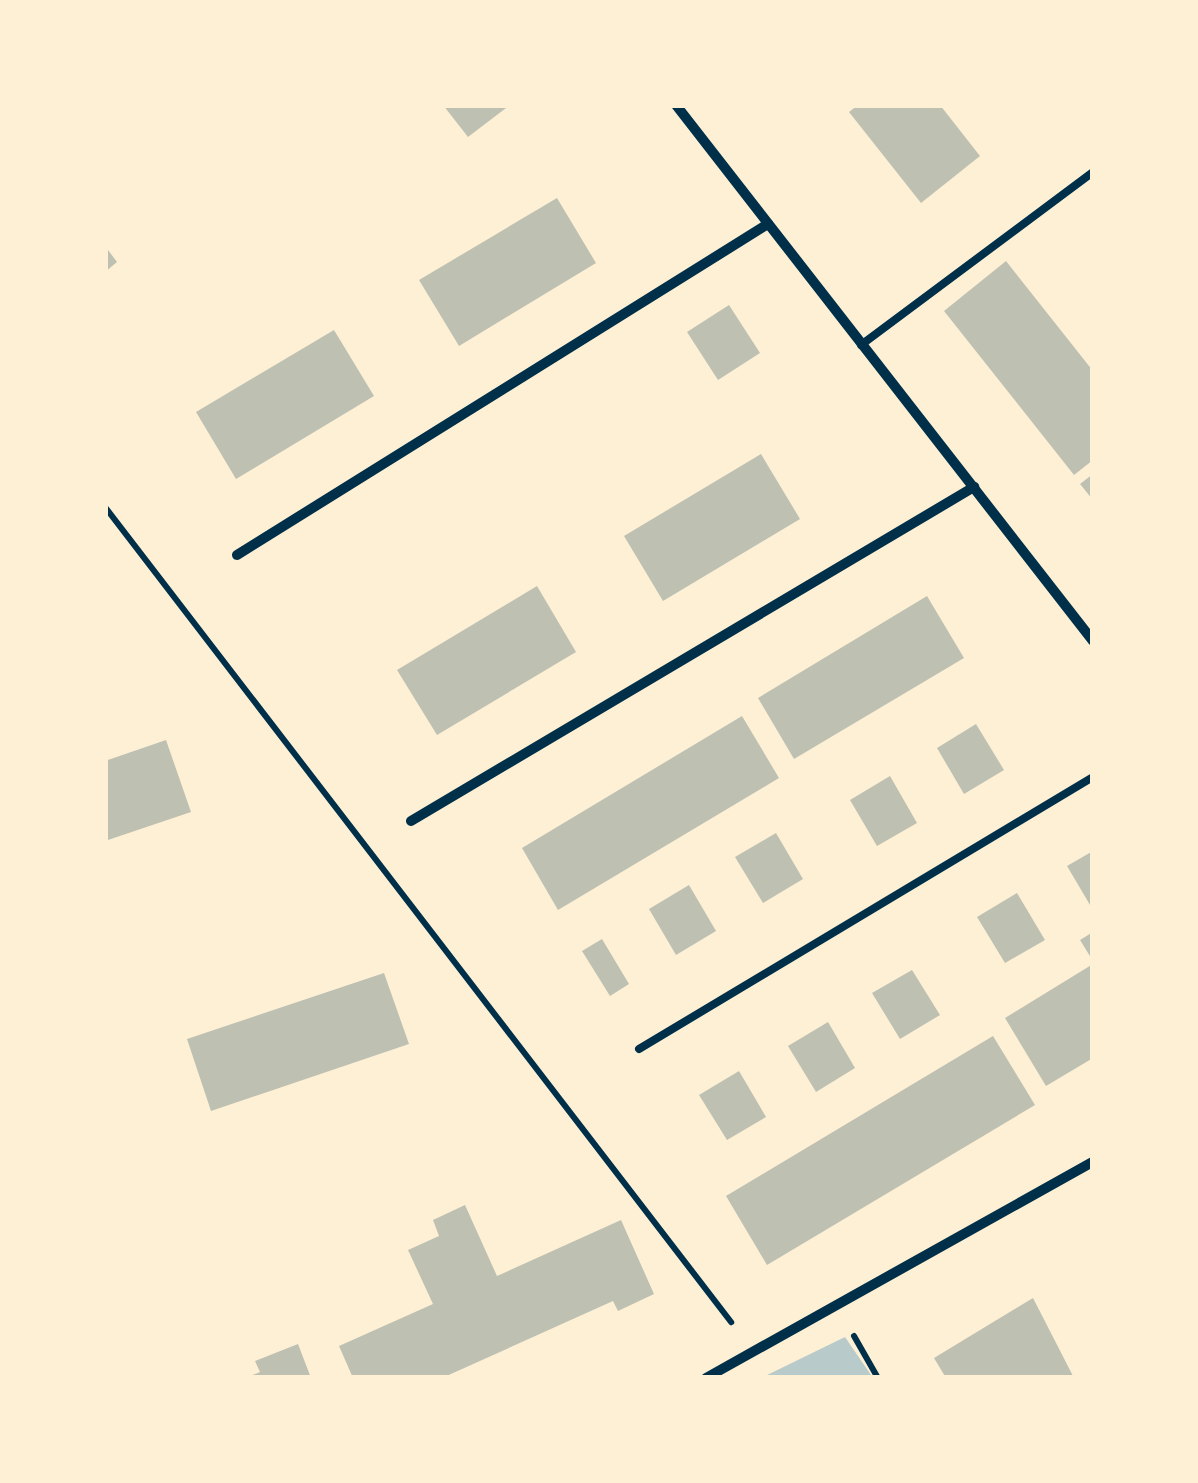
<!DOCTYPE html>
<html>
<head>
<meta charset="utf-8">
<style>
	body { margin:0 }
	#map { position:relative; width:1198px; height:1483px; overflow:hidden; background:#fdf0d5; font-family:"Source Sans 3",sans-serif }
	div>[style] { position:absolute }
	.green>* { inset:0; background:#b9caca }
	.building>* { inset:0; background:#bec0b2 }
	.path>* { height:6px; margin:-3px; padding:0 3px; transform-origin:3px; border-radius:3px; background:#003049 }
	.service>* { height:8px; margin:-4px; padding:0 4px; transform-origin:4px; border-radius:4px; background:#003049 }
	.minor>* { height:10px; margin:-5px; padding:0 5px; transform-origin:5px; border-radius:5px; background:#003049 }
	span { translate:-50% -50%; white-space:nowrap; text-align:center; line-height:1.15; -webkit-text-stroke:10px #fdf0d5; paint-order:stroke }
	.frame { position:absolute; inset:0; border:108px solid #fdf0d5; pointer-events:none }
</style>
</head>
<body>
<div id="map">
	<div class="green">
		<div style="clip-path:polygon(845px 1337px,873px 1378px,761px 1378px)"></div>
	</div>
	<div class="building">
		<div style="clip-path:polygon(443px 105px,510px 105px,468px 137px)"></div>
		<div style="clip-path:polygon(858px 105px,940px 105px,980px 156px,921px 203px,849px 112px)"></div>
		<div style="clip-path:polygon(557px 198px,596px 263px,459px 346px,419px 280px)"></div>
		<div style="clip-path:polygon(105px 246px,117px 262px,105px 272px)"></div>
		<div style="clip-path:polygon(1006px 261px,1093px 371px,1093px 460px,1074px 475px,944px 311px)"></div>
		<div style="clip-path:polygon(729px 305px,760px 353px,718px 380px,687px 332px)"></div>
		<div style="clip-path:polygon(334px 330px,374px 396px,236px 479px,196px 412px)"></div>
		<div style="clip-path:polygon(761px 454px,800px 519px,663px 601px,624px 536px)"></div>
		<div style="clip-path:polygon(1093px 474px,1093px 500px,1080px 484px)"></div>
		<div style="clip-path:polygon(537px 586px,576px 652px,437px 735px,397px 670px)"></div>
		<div style="clip-path:polygon(927px 596px,964px 658px,794px 759px,758px 698px)"></div>
		<div style="clip-path:polygon(742px 716px,779px 778px,558px 910px,522px 848px)"></div>
		<div style="clip-path:polygon(976px 724px,1004px 770px,964px 794px,937px 748px)"></div>
		<div style="clip-path:polygon(166px 740px,191px 812px,105px 841px,105px 761px)"></div>
		<div style="clip-path:polygon(890px 776px,917px 823px,877px 846px,850px 800px)"></div>
		<div style="clip-path:polygon(776px 833px,803px 879px,763px 903px,735px 857px)"></div>
		<div style="clip-path:polygon(1093px 851px,1093px 910px,1067px 866px)"></div>
		<div style="clip-path:polygon(689px 885px,716px 931px,676px 955px,649px 909px)"></div>
		<div style="clip-path:polygon(1017px 893px,1045px 940px,1005px 963px,977px 917px)"></div>
		<div style="clip-path:polygon(1093px 932px,1093px 961px,1080px 940px)"></div>
		<div style="clip-path:polygon(602px 939px,629px 984px,610px 996px,582px 951px)"></div>
		<div style="clip-path:polygon(1093px 964px,1093px 1058px,1046px 1086px,1005px 1018px)"></div>
		<div style="clip-path:polygon(912px 970px,940px 1015px,900px 1039px,872px 993px)"></div>
		<div style="clip-path:polygon(384px 973px,409px 1044px,211px 1111px,187px 1039px)"></div>
		<div style="clip-path:polygon(828px 1022px,855px 1068px,816px 1092px,788px 1046px)"></div>
		<div style="clip-path:polygon(993px 1036px,1035px 1105px,767px 1265px,726px 1196px)"></div>
		<div style="clip-path:polygon(739px 1071px,766px 1117px,727px 1140px,699px 1095px)"></div>
		<div style="clip-path:polygon(465px 1205px,497px 1276px,621px 1220px,654px 1294px,618px 1311px,613px 1301px,442px 1378px,353px 1378px,339px 1346px,433px 1304px,408px 1250px,439px 1236px,433px 1220px)"></div>
		<div style="clip-path:polygon(1033px 1298px,1074px 1378px,946px 1378px,934px 1358px)"></div>
		<div style="clip-path:polygon(298px 1344px,311px 1378px,245px 1378px,260px 1372px,255px 1361px)"></div>
	</div>
	<div class="path">
		<div style="left:105px;top:507px;width:1028px;rotate:52.47deg"></div>
		<div style="left:854px;top:1336px;width:48px;rotate:60.3deg"></div>
	</div>
	<div class="service">
		<div style="left:861px;top:345px;width:289px;rotate:-36.7deg"></div>
		<div style="left:639px;top:1049px;width:529px;rotate:-30.93deg"></div>
	</div>
	<div class="minor">
		<div style="left:676px;top:105px;width:679px;rotate:52.12deg"></div>
		<div style="left:237px;top:555px;width:626px;rotate:-31.94deg"></div>
		<div style="left:411px;top:821px;width:655px;rotate:-30.68deg"></div>
		<div style="left:706px;top:1378px;width:443px;rotate:-29.2deg"></div>
	</div>
	<div class="frame"></div>
</div>
</body>
</html>
